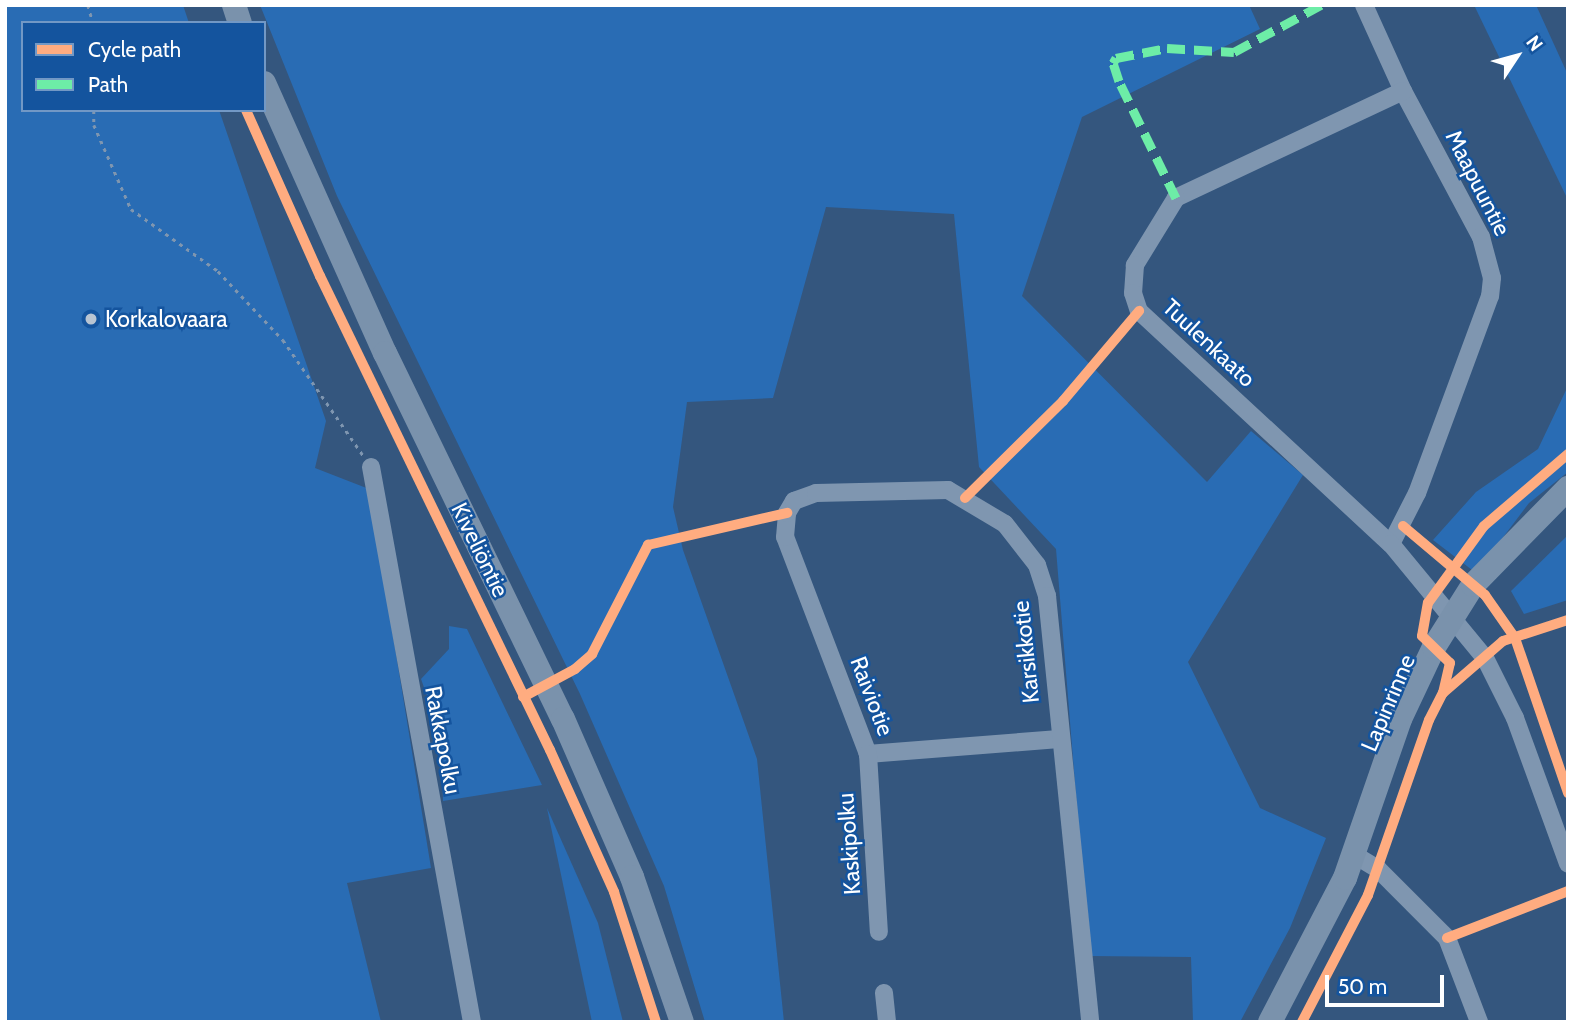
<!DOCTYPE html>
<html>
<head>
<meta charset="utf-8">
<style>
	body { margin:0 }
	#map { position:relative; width:1573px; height:1027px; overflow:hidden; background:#34567e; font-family:Cabin,sans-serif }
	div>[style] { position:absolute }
	.green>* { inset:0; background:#296cb4 }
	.path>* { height:2.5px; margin-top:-1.25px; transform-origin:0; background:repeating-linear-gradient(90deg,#7f96b0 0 3.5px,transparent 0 8.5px) }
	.street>* { height:18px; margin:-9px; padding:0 9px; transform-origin:9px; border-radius:9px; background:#7f96b0 }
	.secondary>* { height:24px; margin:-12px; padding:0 12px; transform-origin:12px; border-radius:12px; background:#7a92ac }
	.quiet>* { height:9px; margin-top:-4.5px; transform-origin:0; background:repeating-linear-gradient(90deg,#6deda7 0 18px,transparent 0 27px) }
	.cycleway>* { height:10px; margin:-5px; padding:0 5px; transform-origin:5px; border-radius:5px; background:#ffac80 }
	.dots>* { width:19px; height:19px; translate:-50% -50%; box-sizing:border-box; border:4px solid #14549e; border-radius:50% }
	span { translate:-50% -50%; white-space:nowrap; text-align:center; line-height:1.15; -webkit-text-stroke:5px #14549e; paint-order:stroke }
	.street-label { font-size:23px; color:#fff }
	.poi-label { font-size:23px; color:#fff }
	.left { translate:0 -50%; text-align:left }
	.frame { position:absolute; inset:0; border:7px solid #fff; pointer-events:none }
	.legend { position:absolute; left:21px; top:21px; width:245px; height:91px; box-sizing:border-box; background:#14549e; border:2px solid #7298c5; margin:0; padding:9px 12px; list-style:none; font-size:21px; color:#fff }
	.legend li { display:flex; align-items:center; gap:14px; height:35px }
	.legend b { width:35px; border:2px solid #7298c5 }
	.north { position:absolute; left:1482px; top:21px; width:70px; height:70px; -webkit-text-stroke:5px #14549e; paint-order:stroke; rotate:54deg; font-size:19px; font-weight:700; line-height:28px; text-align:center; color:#fff }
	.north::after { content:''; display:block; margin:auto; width:24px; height:32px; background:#fff; clip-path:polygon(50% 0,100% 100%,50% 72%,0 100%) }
	.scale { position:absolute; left:1325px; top:975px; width:119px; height:32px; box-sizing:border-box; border:4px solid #fff; border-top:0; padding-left:9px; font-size:21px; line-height:24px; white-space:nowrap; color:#fff; -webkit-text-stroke:5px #14549e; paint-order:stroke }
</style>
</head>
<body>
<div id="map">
	<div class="green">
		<div style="clip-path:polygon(5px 5px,183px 5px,189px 23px,23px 23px,23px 110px,219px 110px,326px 421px,315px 468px,369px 489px,431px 868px,347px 883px,381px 1022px,5px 1022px)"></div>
		<div style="clip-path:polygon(260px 5px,1249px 5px,1260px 29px,1082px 117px,1022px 296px,1207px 482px,1251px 431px,1303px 475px,1188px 662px,1260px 808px,1326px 838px,1290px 928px,1240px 1022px,1193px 1022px,1191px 957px,1089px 956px,1056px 549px,979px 467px,954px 214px,826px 207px,773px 398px,687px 402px,673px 507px,683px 550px,757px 759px,784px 1022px,705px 1022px,664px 886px,580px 694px,337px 196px)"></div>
		<div style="clip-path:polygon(1474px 5px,1536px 5px,1568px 75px,1568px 200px)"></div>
		<div style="clip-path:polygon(1568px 386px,1568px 472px,1529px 503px,1476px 573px,1433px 540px,1476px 492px,1538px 449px)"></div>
		<div style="clip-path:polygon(1568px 535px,1568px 600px,1524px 614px,1511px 591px)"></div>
		<div style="clip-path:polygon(449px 626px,467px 629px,542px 785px,443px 801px,441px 735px,421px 679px,449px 649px)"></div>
		<div style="clip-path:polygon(547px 808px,598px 923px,623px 1022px,592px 1022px)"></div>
	</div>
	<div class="path">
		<div style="left:88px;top:5px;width:19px;rotate:74deg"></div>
		<div style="left:94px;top:110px;width:15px;rotate:90deg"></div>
		<div style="left:94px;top:125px;width:92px;rotate:66.2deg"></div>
		<div style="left:131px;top:209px;width:107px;rotate:35.5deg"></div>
		<div style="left:218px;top:271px;width:95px;rotate:46.7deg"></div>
		<div style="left:283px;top:340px;width:140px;rotate:55.2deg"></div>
	</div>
	<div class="street">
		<div style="left:1364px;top:5px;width:94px;rotate:65.6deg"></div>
		<div style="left:1403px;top:91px;width:166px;rotate:61.9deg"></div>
		<div style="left:1481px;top:237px;width:42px;rotate:75deg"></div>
		<div style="left:1492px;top:278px;width:18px;rotate:96deg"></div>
		<div style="left:1490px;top:296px;width:210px;rotate:110.3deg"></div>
		<div style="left:1417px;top:493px;width:57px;rotate:117deg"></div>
		<div style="left:1403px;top:91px;width:251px;rotate:154.8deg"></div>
		<div style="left:1176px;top:198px;width:79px;rotate:121.5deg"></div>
		<div style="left:1135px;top:265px;width:28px;rotate:94deg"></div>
		<div style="left:1133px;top:293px;width:19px;rotate:72deg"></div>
		<div style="left:1139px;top:311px;width:343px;rotate:42.8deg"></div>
		<div style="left:1391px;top:544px;width:148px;rotate:50.5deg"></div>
		<div style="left:1485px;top:658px;width:67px;rotate:63.4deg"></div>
		<div style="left:1515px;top:718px;width:155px;rotate:70deg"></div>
		<div style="left:371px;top:467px;width:564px;rotate:79.69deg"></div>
		<div style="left:1059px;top:739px;width:192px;rotate:175.5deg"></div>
		<div style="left:868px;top:754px;width:232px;rotate:-110.9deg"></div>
		<div style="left:785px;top:537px;width:24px;rotate:-85deg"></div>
		<div style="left:787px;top:513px;width:14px;rotate:-60deg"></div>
		<div style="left:794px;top:501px;width:23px;rotate:-20deg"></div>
		<div style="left:816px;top:493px;width:132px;rotate:-1.3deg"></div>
		<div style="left:948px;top:490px;width:66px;rotate:30.8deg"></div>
		<div style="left:1005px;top:524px;width:52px;rotate:52deg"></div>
		<div style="left:1037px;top:565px;width:33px;rotate:72deg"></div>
		<div style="left:1047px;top:596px;width:428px;rotate:84.2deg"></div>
		<div style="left:868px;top:754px;width:178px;rotate:86.5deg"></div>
		<div style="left:1353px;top:854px;width:29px;rotate:31deg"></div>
		<div style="left:1378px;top:869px;width:98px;rotate:45deg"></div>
		<div style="left:1447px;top:938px;width:90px;rotate:69.1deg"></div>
		<div style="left:884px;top:993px;width:29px;rotate:84deg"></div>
	</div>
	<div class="secondary">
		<div style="left:234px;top:5px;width:19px;rotate:72deg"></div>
		<div style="left:264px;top:83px;width:296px;rotate:65.9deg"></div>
		<div style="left:385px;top:353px;width:407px;rotate:64.1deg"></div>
		<div style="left:563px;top:719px;width:172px;rotate:66.4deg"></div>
		<div style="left:632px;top:877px;width:153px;rotate:71deg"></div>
		<div style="left:1270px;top:1022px;width:162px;rotate:-62.5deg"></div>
		<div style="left:1345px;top:878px;width:168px;rotate:-70.9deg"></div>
		<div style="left:1400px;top:719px;width:80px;rotate:-64.7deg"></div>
		<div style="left:1434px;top:647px;width:73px;rotate:-57.8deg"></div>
		<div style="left:1473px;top:585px;width:136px;rotate:-45.6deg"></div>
	</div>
	<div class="quiet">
		<div style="left:1176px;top:198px;width:130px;rotate:-116deg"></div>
		<div style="left:1119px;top:81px;width:19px;rotate:-108deg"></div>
		<div style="left:1113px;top:63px;width:6px;rotate:-59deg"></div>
		<div style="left:1116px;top:58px;width:52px;rotate:-11.1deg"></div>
		<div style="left:1167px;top:48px;width:67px;rotate:3.4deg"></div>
		<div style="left:1234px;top:52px;width:99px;rotate:-28.4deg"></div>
	</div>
	<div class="cycleway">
		<div style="left:246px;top:110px;width:182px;rotate:66deg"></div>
		<div style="left:320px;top:276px;width:527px;rotate:64.12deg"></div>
		<div style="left:550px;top:750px;width:156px;rotate:65.7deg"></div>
		<div style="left:614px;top:892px;width:137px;rotate:72.1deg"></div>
		<div style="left:965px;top:498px;width:138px;rotate:-44.7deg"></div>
		<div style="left:1063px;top:401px;width:118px;rotate:-49.8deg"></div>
		<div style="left:1403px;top:526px;width:107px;rotate:40.1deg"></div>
		<div style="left:1485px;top:595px;width:52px;rotate:55.1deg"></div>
		<div style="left:1515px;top:638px;width:164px;rotate:71.1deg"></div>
		<div style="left:1443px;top:693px;width:79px;rotate:-40.9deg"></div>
		<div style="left:1503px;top:641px;width:68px;rotate:-17.9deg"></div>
		<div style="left:523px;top:697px;width:59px;rotate:-28.3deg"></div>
		<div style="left:575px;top:669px;width:23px;rotate:-41deg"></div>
		<div style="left:592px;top:654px;width:123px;rotate:-62.8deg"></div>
		<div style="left:648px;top:545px;width:143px;rotate:-13deg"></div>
		<div style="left:1447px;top:938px;width:130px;rotate:-21.2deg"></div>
		<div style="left:1302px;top:1022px;width:143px;rotate:-62.5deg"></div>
		<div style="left:1368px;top:895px;width:185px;rotate:-70.8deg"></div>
		<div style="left:1429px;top:720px;width:30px;rotate:-63deg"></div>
		<div style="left:1443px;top:693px;width:31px;rotate:-77deg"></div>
		<div style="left:1450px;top:663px;width:39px;rotate:-136deg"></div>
		<div style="left:1422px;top:636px;width:34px;rotate:-80deg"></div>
		<div style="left:1428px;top:603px;width:95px;rotate:-54deg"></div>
		<div style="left:1484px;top:526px;width:111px;rotate:-40.6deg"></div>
	</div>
	<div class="dots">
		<div style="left:91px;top:319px;background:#b8c4d2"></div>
	</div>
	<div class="street-label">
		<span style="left:1478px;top:183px;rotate:63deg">Maapuuntie</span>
		<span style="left:1209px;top:343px;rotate:43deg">Tuulenkaato</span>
		<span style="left:480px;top:550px;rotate:64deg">Kiveliöntie</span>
		<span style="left:1026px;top:652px;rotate:-96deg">Karsikkotie</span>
		<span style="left:872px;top:696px;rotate:69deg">Raiviotie</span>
		<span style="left:1388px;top:703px;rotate:-67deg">Lapinrinne</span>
		<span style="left:443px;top:740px;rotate:79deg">Rakkapolku</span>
		<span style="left:849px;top:844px;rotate:-94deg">Kaskipolku</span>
	</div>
	<div class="poi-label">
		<span class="left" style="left:105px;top:319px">Korkalovaara</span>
	</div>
	<div class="frame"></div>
	<ul class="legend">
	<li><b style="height:9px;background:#ffac80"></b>Cycle path</li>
	<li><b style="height:9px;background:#6deda7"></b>Path</li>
	</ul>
	<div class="north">N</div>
	<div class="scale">50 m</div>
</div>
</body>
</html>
